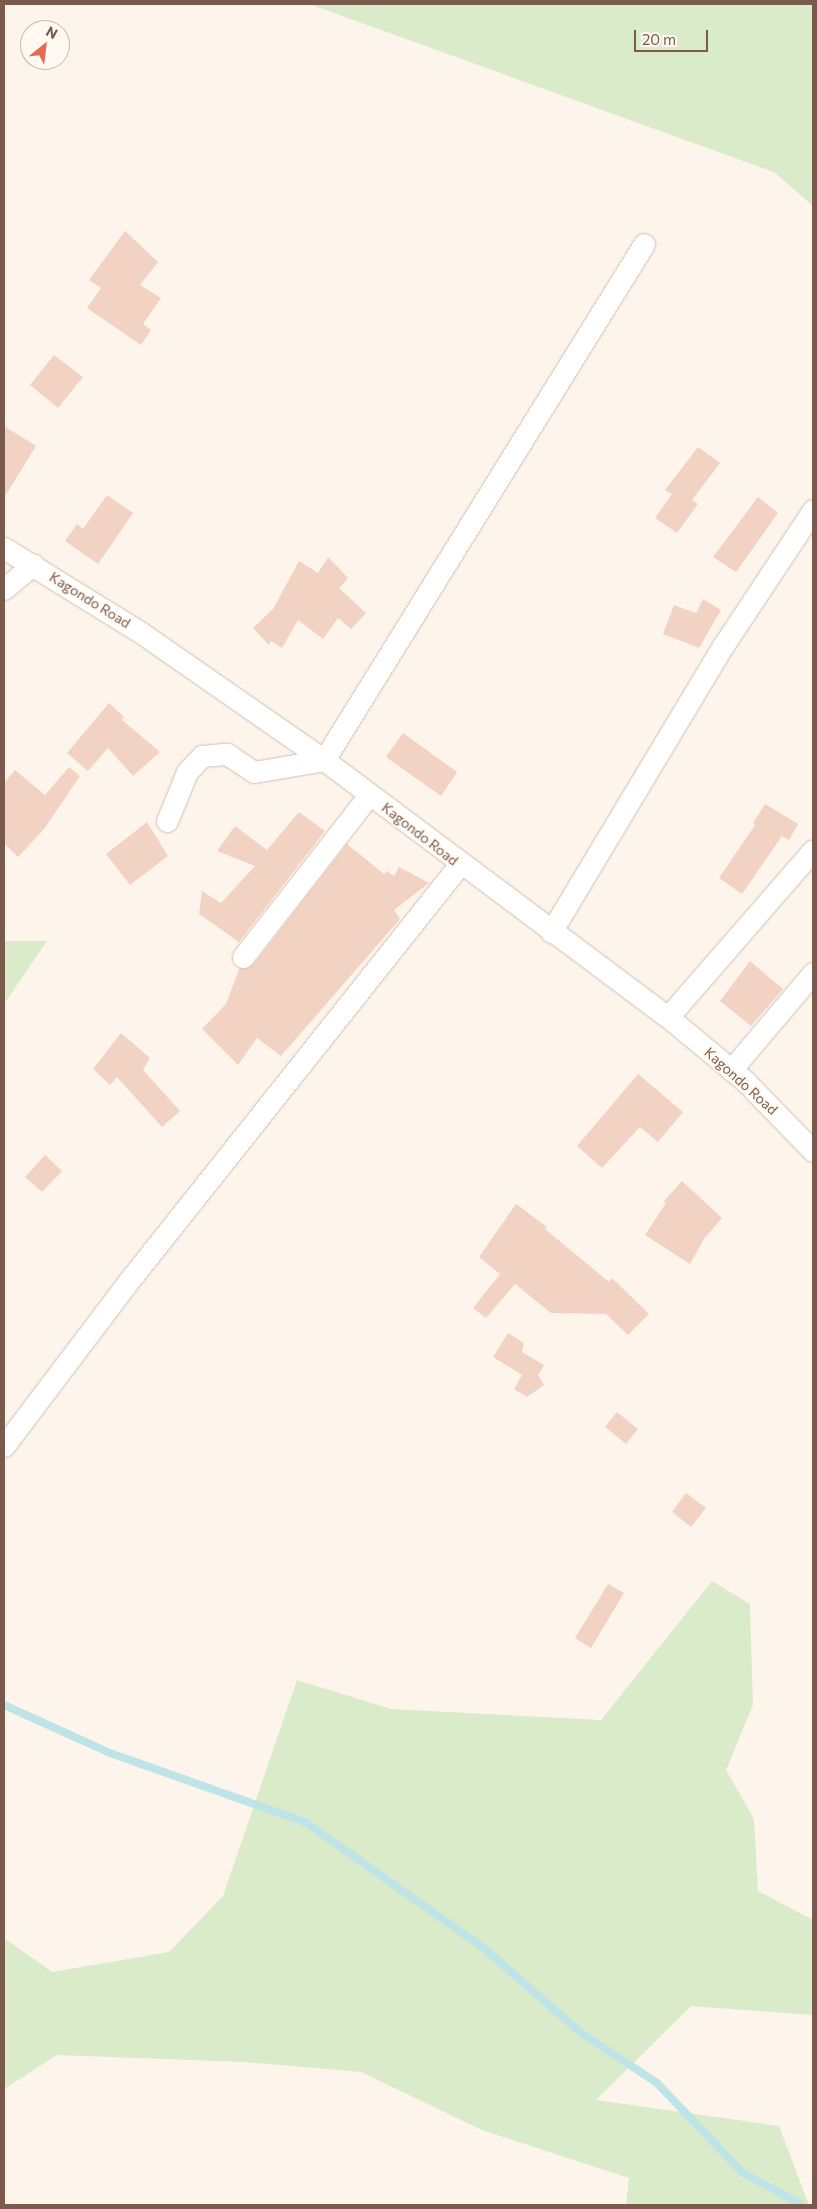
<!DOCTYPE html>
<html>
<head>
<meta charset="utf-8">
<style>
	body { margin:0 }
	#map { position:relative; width:817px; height:2209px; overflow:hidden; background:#fdf5eb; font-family:Commissioner,sans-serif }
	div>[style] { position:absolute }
	.green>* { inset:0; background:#d9ebc8 }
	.stream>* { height:8px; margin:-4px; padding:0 4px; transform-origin:4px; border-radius:4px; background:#bee4e7 }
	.building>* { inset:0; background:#f2d2c2 }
	.roads { filter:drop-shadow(0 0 1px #d2beb2) drop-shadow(0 0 1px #d2beb2) }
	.minor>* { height:21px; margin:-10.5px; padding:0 10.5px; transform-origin:10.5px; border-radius:10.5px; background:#fff }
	span { translate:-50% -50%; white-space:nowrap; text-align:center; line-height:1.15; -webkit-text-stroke:4px #fff9f2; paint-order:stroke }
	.street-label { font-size:14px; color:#795a4d }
	.frame { position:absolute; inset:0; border:5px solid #795a4d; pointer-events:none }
	.north { position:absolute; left:20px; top:20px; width:50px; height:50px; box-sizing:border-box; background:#fff9f2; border:1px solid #c9b9b0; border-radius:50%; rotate:29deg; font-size:14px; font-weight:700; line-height:20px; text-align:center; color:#795a4d }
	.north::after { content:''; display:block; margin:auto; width:18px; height:22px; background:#e66950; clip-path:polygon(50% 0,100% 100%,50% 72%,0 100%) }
	.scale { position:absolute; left:634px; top:30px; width:74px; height:22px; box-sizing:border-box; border:2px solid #795a4d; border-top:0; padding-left:6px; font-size:15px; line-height:18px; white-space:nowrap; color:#795a4d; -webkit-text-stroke:4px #fff9f2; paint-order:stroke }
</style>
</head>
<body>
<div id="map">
	<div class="green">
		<div style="clip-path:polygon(309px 4px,813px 4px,813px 206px,774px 172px)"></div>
		<div style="clip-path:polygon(4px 941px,47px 941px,4px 1004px)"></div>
		<div style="clip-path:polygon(712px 1581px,750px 1604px,753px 1705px,726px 1770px,754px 1819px,758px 1891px,813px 1920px,813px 2015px,691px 2006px,596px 2100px,779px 2126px,809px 2205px,626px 2205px,629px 2178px,482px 2130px,361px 2072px,244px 2062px,57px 2055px,4px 2089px,4px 1938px,52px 1972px,169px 1952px,223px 1896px,297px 1680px,391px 1709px,601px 1720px)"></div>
	</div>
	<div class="stream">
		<div style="left:4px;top:1705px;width:116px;rotate:24.4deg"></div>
		<div style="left:110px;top:1753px;width:207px;rotate:19.5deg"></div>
		<div style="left:305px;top:1822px;width:220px;rotate:35.2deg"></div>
		<div style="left:485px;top:1949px;width:128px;rotate:41.2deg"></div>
		<div style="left:581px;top:2033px;width:91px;rotate:33.3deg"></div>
		<div style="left:657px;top:2083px;width:124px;rotate:46.3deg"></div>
		<div style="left:743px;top:2173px;width:67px;rotate:28.5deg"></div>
	</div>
	<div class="building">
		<div style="clip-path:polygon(125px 231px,158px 262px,140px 285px,161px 298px,143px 324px,151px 330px,141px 345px,87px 308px,101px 288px,89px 280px)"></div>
		<div style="clip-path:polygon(54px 355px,83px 377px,58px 408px,30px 385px)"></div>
		<div style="clip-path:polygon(4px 426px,36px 446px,4px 498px)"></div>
		<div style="clip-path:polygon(698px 447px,720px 463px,692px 500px,698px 504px,677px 533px,655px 518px,672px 494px,665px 490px)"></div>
		<div style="clip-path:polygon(107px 495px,133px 513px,98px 564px,65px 541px,77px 524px,83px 529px)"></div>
		<div style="clip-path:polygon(758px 497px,778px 513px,736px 572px,713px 557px)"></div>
		<div style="clip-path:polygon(328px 557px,348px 578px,339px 588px,366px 613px,351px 629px,338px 618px,323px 639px,298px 620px,282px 648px,271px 641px,269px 645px,253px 628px,273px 609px,299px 561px,318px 573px)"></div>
		<div style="clip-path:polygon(703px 599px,721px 610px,699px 648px,663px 634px,674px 605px,696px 613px)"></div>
		<div style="clip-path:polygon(109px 703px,124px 717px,122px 720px,160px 752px,133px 776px,108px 748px,88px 771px,67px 753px)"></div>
		<div style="clip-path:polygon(403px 733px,457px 772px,441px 796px,386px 757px)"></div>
		<div style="clip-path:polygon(69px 767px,80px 776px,44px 829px,18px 857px,4px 843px,4px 783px,15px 770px,45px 795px)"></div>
		<div style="clip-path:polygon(765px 804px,798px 824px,789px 840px,782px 836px,742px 894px,719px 878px,755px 825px,753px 823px)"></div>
		<div style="clip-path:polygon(299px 812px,325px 831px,239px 942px,199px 914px,202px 891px,221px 903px,255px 866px,217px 851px,235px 826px,267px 850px)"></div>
		<div style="clip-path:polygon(147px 822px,168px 856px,130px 885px,106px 854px)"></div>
		<div style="clip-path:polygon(347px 844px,384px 874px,387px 871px,394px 876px,399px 867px,429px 883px,394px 910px,400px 919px,281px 1056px,257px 1038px,238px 1065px,202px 1029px,226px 1004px,239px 969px,253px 965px)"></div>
		<div style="clip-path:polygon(750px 961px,783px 989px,751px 1026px,720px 1001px)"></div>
		<div style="clip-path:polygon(121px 1033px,150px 1058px,143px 1070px,180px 1111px,162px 1127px,117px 1077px,110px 1085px,93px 1069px)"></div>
		<div style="clip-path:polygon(638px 1074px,683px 1112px,658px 1142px,640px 1127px,602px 1168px,577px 1146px)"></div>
		<div style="clip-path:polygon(45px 1155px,62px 1171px,42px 1192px,25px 1177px)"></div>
		<div style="clip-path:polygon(682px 1181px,722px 1218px,704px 1239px,690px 1264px,645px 1235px,666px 1203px,664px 1201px)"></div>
		<div style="clip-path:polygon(516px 1204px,547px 1227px,545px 1229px,609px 1282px,612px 1278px,649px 1314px,628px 1335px,606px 1314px,551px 1313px,515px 1284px,486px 1318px,473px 1308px,500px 1274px,479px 1257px)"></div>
		<div style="clip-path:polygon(508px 1333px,524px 1343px,522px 1352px,544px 1365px,538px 1375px,544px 1385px,527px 1397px,514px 1389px,522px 1375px,493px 1357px)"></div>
		<div style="clip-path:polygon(617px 1412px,638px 1429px,626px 1444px,605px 1427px)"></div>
		<div style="clip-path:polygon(686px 1493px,706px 1508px,691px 1527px,672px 1512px)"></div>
		<div style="clip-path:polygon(608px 1584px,624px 1593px,591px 1648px,575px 1638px)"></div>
	</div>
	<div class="roads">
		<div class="minor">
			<div style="left:4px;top:548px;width:160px;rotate:31.7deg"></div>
			<div style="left:140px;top:632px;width:224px;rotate:34.8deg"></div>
			<div style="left:324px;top:760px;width:429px;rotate:36.8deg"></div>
			<div style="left:668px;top:1017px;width:99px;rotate:39.7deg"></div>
			<div style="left:744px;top:1080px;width:99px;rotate:45.8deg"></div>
			<div style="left:4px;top:589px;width:38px;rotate:-40deg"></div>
			<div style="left:167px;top:821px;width:53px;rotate:-67.8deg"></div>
			<div style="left:187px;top:772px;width:22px;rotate:-47deg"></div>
			<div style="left:202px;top:756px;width:25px;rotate:-5deg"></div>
			<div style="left:227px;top:754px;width:32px;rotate:34deg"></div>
			<div style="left:254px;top:772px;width:71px;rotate:-9.7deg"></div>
			<div style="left:324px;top:760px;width:607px;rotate:-58.19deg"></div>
			<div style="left:551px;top:932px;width:334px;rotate:-59deg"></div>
			<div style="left:723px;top:646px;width:163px;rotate:-56.5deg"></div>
			<div style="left:243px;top:957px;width:205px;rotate:-52.1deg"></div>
			<div style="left:668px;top:1017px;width:221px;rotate:-49deg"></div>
			<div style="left:731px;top:1070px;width:127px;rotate:-49.8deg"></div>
			<div style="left:4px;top:1446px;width:212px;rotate:-52.9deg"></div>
			<div style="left:132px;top:1277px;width:527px;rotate:-51.54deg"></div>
		</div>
	</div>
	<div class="street-label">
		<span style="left:90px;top:600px;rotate:32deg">Kagondo Road</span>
		<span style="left:420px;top:834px;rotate:38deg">Kagondo Road</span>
		<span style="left:741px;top:1081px;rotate:42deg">Kagondo Road</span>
	</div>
	<div class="frame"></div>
	<div class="north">N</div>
	<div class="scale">20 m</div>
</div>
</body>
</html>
